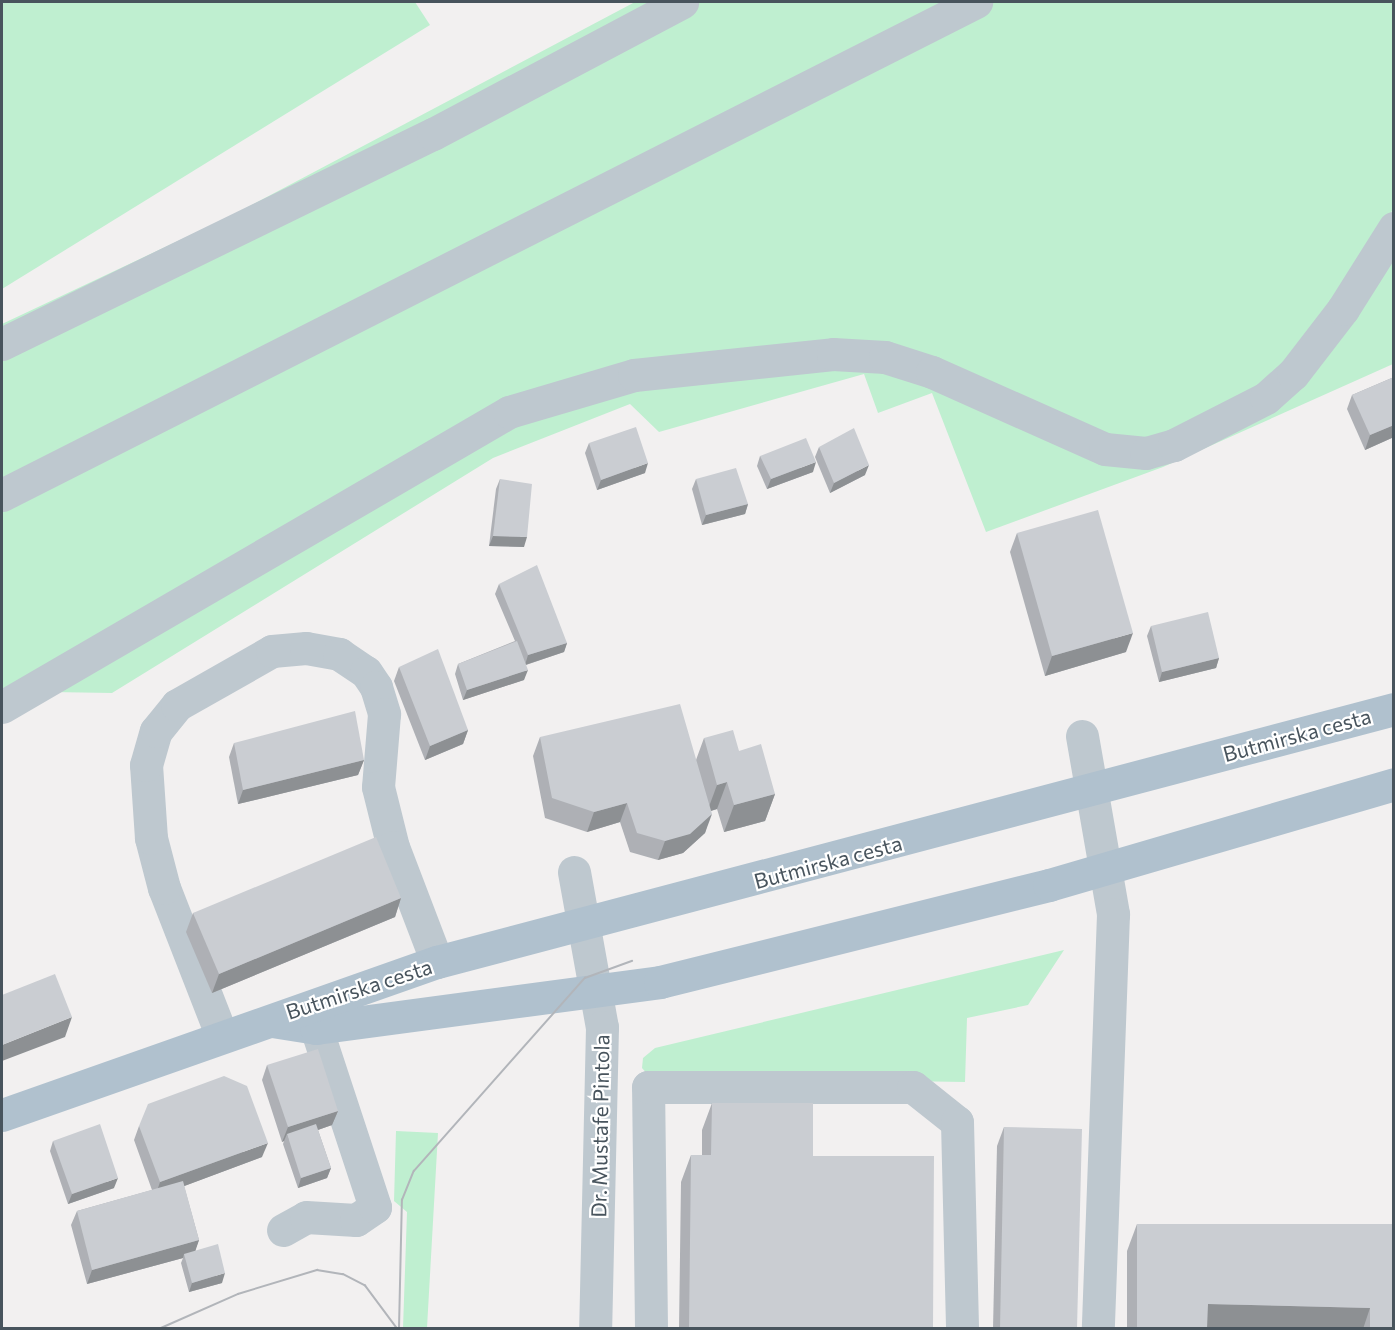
<!DOCTYPE html>
<html>
<head>
<meta charset="utf-8">
<style>
	body { margin:0 }
	#map { position:relative; width:1395px; height:1330px; overflow:hidden; background:#f2f0f0; font-family:Commissioner,sans-serif }
	div>[style] { position:absolute }
	.green>* { inset:0; background:#bfefd0 }
	.minor>* { height:33px; margin:-16.5px; padding:0 16.5px; transform-origin:16.5px; border-radius:16.5px; background:#bec8cf }
	.major>* { height:33px; margin:-16.5px; padding:0 16.5px; transform-origin:16.5px; border-radius:16.5px; background:#b0c1ce }
	.tram>* { height:1.5px; margin:-0.75px; padding:0 0.75px; transform-origin:0.75px; border-radius:0.75px; background:#b2b5ba }
	.wall>* { inset:0; background:#aeb0b5 }
	.shaded-wall>* { inset:0; background:#8d9093 }
	.building>* { inset:0; background:#cacdd2 }
	span { translate:-50% -50%; white-space:nowrap; text-align:center; line-height:1.15; -webkit-text-stroke:4.5px #fff; paint-order:stroke }
	.street-label { font-size:21px; color:#48545d }
	.frame { position:absolute; inset:0; border:3px solid #48545d; pointer-events:none }
</style>
</head>
<body>
<div id="map">
	<div class="green">
		<div style="clip-path:polygon(2px 2px,415px 2px,430px 25px,2px 289px)"></div>
		<div style="clip-path:polygon(635px 2px,667px 2px,2px 337px,2px 324px,231px 216px)"></div>
		<div style="clip-path:polygon(695px 2px,957px 2px,2px 484px,2px 352px)"></div>
		<div style="clip-path:polygon(991px 2px,1393px 2px,1393px 209px,1361px 269px,1255px 396px,1131px 446px,933px 366px,612px 374px,2px 696px,2px 500px)"></div>
		<div style="clip-path:polygon(1393px 241px,1393px 364px,1163px 467px,986px 532px,932px 393px,878px 413px,864px 374px,659px 432px,630px 404px,493px 458px,112px 693px,51px 692px,562px 401px,868px 362px,1097px 454px,1225px 430px)"></div>
		<div style="clip-path:polygon(1064px 950px,1028px 1005px,967px 1018px,965px 1082px,650px 1077px,642px 1068px,643px 1058px,655px 1048px)"></div>
		<div style="clip-path:polygon(396px 1131px,438px 1133px,427px 1328px,403px 1328px,407px 1212px,394px 1201px)"></div>
	</div>
	<div class="minor">
		<div style="left:2px;top:344px;width:479px;rotate:-26deg"></div>
		<div style="left:433px;top:134px;width:282px;rotate:-27.9deg"></div>
		<div style="left:2px;top:495px;width:1092px;rotate:-26.85deg"></div>
		<div style="left:2px;top:707px;width:587px;rotate:-30.19deg"></div>
		<div style="left:509px;top:412px;width:130px;rotate:-16.5deg"></div>
		<div style="left:634px;top:375px;width:200px;rotate:-6deg"></div>
		<div style="left:833px;top:354px;width:52px;rotate:3.3deg"></div>
		<div style="left:885px;top:357px;width:49px;rotate:17.7deg"></div>
		<div style="left:932px;top:372px;width:189px;rotate:24deg"></div>
		<div style="left:1105px;top:449px;width:41px;rotate:5.6deg"></div>
		<div style="left:1146px;top:453px;width:29px;rotate:-16deg"></div>
		<div style="left:1174px;top:445px;width:103px;rotate:-27.1deg"></div>
		<div style="left:1266px;top:398px;width:36px;rotate:-42deg"></div>
		<div style="left:1293px;top:374px;width:82px;rotate:-52.4deg"></div>
		<div style="left:1343px;top:309px;width:96px;rotate:-57.8deg"></div>
		<div style="left:1082px;top:736px;width:181px;rotate:80.1deg"></div>
		<div style="left:1113px;top:914px;width:414px;rotate:92.1deg"></div>
		<div style="left:574px;top:872px;width:158px;rotate:79.8deg"></div>
		<div style="left:602px;top:1027px;width:301px;rotate:91.3deg"></div>
		<div style="left:221px;top:1034px;width:157px;rotate:-111.3deg"></div>
		<div style="left:164px;top:888px;width:52px;rotate:-104.6deg"></div>
		<div style="left:151px;top:838px;width:73px;rotate:-93.9deg"></div>
		<div style="left:146px;top:765px;width:35px;rotate:-74deg"></div>
		<div style="left:156px;top:731px;width:33px;rotate:-51deg"></div>
		<div style="left:177px;top:705px;width:109px;rotate:-29.6deg"></div>
		<div style="left:272px;top:651px;width:34px;rotate:-5deg"></div>
		<div style="left:306px;top:648px;width:34px;rotate:10deg"></div>
		<div style="left:339px;top:654px;width:32px;rotate:34deg"></div>
		<div style="left:366px;top:672px;width:18px;rotate:56deg"></div>
		<div style="left:376px;top:687px;width:28px;rotate:73deg"></div>
		<div style="left:384px;top:714px;width:73px;rotate:94.7deg"></div>
		<div style="left:378px;top:787px;width:62px;rotate:76deg"></div>
		<div style="left:393px;top:847px;width:123px;rotate:69.1deg"></div>
		<div style="left:283px;top:1230px;width:26px;rotate:-29deg"></div>
		<div style="left:306px;top:1217px;width:50px;rotate:3.4deg"></div>
		<div style="left:356px;top:1220px;width:23px;rotate:-34deg"></div>
		<div style="left:375px;top:1207px;width:188px;rotate:-108.2deg"></div>
		<div style="left:651px;top:1328px;width:241px;rotate:-90.7deg"></div>
		<div style="left:648px;top:1087px;width:265px"></div>
		<div style="left:913px;top:1087px;width:56px;rotate:38.5deg"></div>
		<div style="left:957px;top:1122px;width:206px;rotate:88.6deg"></div>
	</div>
	<div class="major">
		<div style="left:272px;top:1021px;width:45px;rotate:9deg"></div>
		<div style="left:316px;top:1028px;width:347px;rotate:-7.6deg"></div>
		<div style="left:660px;top:982px;width:401px;rotate:-14deg"></div>
		<div style="left:1049px;top:885px;width:359px;rotate:-16.3deg"></div>
		<div style="left:2px;top:1115px;width:461px;rotate:-19.4deg"></div>
		<div style="left:437px;top:962px;width:990px;rotate:-14.81deg"></div>
	</div>
	<div class="tram">
		<div style="left:161px;top:1328px;width:84px;rotate:-23.8deg"></div>
		<div style="left:238px;top:1294px;width:83px;rotate:-16.9deg"></div>
		<div style="left:317px;top:1270px;width:26px;rotate:9deg"></div>
		<div style="left:343px;top:1274px;width:25px;rotate:27deg"></div>
		<div style="left:365px;top:1285px;width:54px;rotate:53.3deg"></div>
		<div style="left:399px;top:1328px;width:128px;rotate:-88.7deg"></div>
		<div style="left:402px;top:1200px;width:31px;rotate:-68deg"></div>
		<div style="left:414px;top:1171px;width:258px;rotate:-48.5deg"></div>
		<div style="left:585px;top:978px;width:50px;rotate:-19.9deg"></div>
	</div>
	<div class="wall">
		<div style="clip-path:polygon(1394px 377px,1394px 437px,1365px 450px,1347px 409px,1352px 395px)"></div>
		<div style="clip-path:polygon(589px 443px,645px 473px,597px 490px,585px 453px)"></div>
		<div style="clip-path:polygon(819px 447px,865px 475px,830px 493px,815px 457px)"></div>
		<div style="clip-path:polygon(760px 456px,813px 472px,767px 489px,757px 466px)"></div>
		<div style="clip-path:polygon(500px 479px,524px 547px,489px 546px,496px 489px)"></div>
		<div style="clip-path:polygon(696px 479px,748px 504px,745px 514px,702px 525px,692px 489px)"></div>
		<div style="clip-path:polygon(1017px 533px,1126px 652px,1045px 676px,1010px 552px)"></div>
		<div style="clip-path:polygon(499px 584px,567px 643px,564px 652px,526px 665px,524px 680px,463px 700px,455px 674px,458px 664px,515px 641px,495px 594px)"></div>
		<div style="clip-path:polygon(1151px 626px,1219px 658px,1216px 668px,1159px 682px,1147px 636px)"></div>
		<div style="clip-path:polygon(399px 667px,468px 730px,463px 744px,425px 760px,394px 681px)"></div>
		<div style="clip-path:polygon(540px 737px,696px 760px,704px 738px,739px 751px,775px 794px,765px 821px,724px 832px,717px 809px,711px 811px,705px 833px,683px 853px,658px 860px,630px 852px,620px 822px,587px 832px,545px 818px,533px 756px)"></div>
		<div style="clip-path:polygon(234px 743px,364px 760px,358px 775px,238px 804px,229px 757px)"></div>
		<div style="clip-path:polygon(401px 898px,395px 917px,212px 993px,186px 932px,193px 913px)"></div>
		<div style="clip-path:polygon(267px 1065px,338px 1111px,332px 1125px,318px 1130px,331px 1168px,327px 1178px,298px 1188px,283px 1144px,284px 1141px,282px 1142px,262px 1080px)"></div>
		<div style="clip-path:polygon(712px 1103px,813px 1156px,933px 1329px,679px 1329px,681px 1182px,691px 1155px,702px 1155px,702px 1130px)"></div>
		<div style="clip-path:polygon(139px 1126px,262px 1157px,184px 1186px,199px 1240px,195px 1250px,222px 1283px,189px 1292px,181px 1263px,183px 1258px,87px 1284px,71px 1225px,77px 1211px,152px 1190px,134px 1140px)"></div>
		<div style="clip-path:polygon(1004px 1127px,1077px 1329px,993px 1329px,997px 1146px)"></div>
		<div style="clip-path:polygon(53px 1141px,114px 1188px,68px 1204px,50px 1151px)"></div>
		<div style="clip-path:polygon(1137px 1224px,1394px 1224px,1394px 1329px,1127px 1329px,1127px 1251px)"></div>
	</div>
	<div class="shaded-wall">
		<div style="clip-path:polygon(1394px 425px,1394px 437px,1365px 450px,1370px 435px)"></div>
		<div style="clip-path:polygon(816px 462px,813px 472px,767px 489px,771px 479px)"></div>
		<div style="clip-path:polygon(648px 463px,645px 473px,597px 490px,601px 480px)"></div>
		<div style="clip-path:polygon(869px 465px,865px 475px,830px 493px,834px 483px)"></div>
		<div style="clip-path:polygon(748px 504px,745px 514px,702px 525px,706px 515px)"></div>
		<div style="clip-path:polygon(493px 536px,527px 537px,524px 547px,489px 546px)"></div>
		<div style="clip-path:polygon(1133px 633px,1126px 652px,1045px 676px,1052px 656px)"></div>
		<div style="clip-path:polygon(567px 643px,564px 652px,525px 665px,528px 655px)"></div>
		<div style="clip-path:polygon(1219px 658px,1216px 668px,1159px 682px,1162px 672px)"></div>
		<div style="clip-path:polygon(528px 670px,524px 680px,463px 700px,467px 690px)"></div>
		<div style="clip-path:polygon(468px 730px,463px 744px,425px 760px,430px 746px)"></div>
		<div style="clip-path:polygon(364px 760px,358px 775px,238px 804px,243px 790px)"></div>
		<div style="clip-path:polygon(727px 782px,717px 809px,707px 812px,717px 785px)"></div>
		<div style="clip-path:polygon(775px 794px,765px 821px,724px 832px,734px 805px)"></div>
		<div style="clip-path:polygon(627px 803px,620px 822px,587px 832px,594px 812px)"></div>
		<div style="clip-path:polygon(712px 814px,705px 833px,683px 853px,658px 860px,665px 841px)"></div>
		<div style="clip-path:polygon(401px 898px,395px 917px,212px 993px,219px 974px)"></div>
		<div style="clip-path:polygon(72px 1017px,65px 1037px,2px 1061px,2px 1045px)"></div>
		<div style="clip-path:polygon(338px 1111px,332px 1125px,289px 1140px,287px 1134px,284px 1141px,282px 1142px,288px 1127px)"></div>
		<div style="clip-path:polygon(268px 1143px,262px 1157px,155px 1197px,160px 1182px)"></div>
		<div style="clip-path:polygon(331px 1168px,327px 1178px,298px 1188px,301px 1178px)"></div>
		<div style="clip-path:polygon(118px 1178px,114px 1188px,68px 1204px,72px 1194px)"></div>
		<div style="clip-path:polygon(199px 1240px,194px 1255px,184px 1254px,183px 1258px,87px 1284px,92px 1270px)"></div>
		<div style="clip-path:polygon(225px 1273px,222px 1283px,189px 1292px,192px 1283px)"></div>
		<div style="clip-path:polygon(1208px 1304px,1370px 1308px,1363px 1329px,1199px 1329px)"></div>
	</div>
	<div class="building">
		<div style="clip-path:polygon(1394px 377px,1394px 425px,1370px 435px,1352px 395px)"></div>
		<div style="clip-path:polygon(636px 427px,648px 463px,601px 480px,589px 443px)"></div>
		<div style="clip-path:polygon(854px 428px,869px 465px,834px 483px,819px 447px)"></div>
		<div style="clip-path:polygon(806px 438px,816px 462px,771px 479px,760px 456px)"></div>
		<div style="clip-path:polygon(736px 468px,748px 504px,706px 515px,696px 479px)"></div>
		<div style="clip-path:polygon(500px 479px,532px 484px,527px 537px,493px 536px)"></div>
		<div style="clip-path:polygon(1098px 510px,1133px 633px,1052px 656px,1017px 533px)"></div>
		<div style="clip-path:polygon(537px 565px,567px 643px,528px 655px,499px 584px)"></div>
		<div style="clip-path:polygon(1208px 612px,1219px 658px,1162px 672px,1151px 626px)"></div>
		<div style="clip-path:polygon(517px 641px,528px 670px,467px 690px,458px 664px)"></div>
		<div style="clip-path:polygon(438px 649px,468px 730px,430px 746px,399px 667px)"></div>
		<div style="clip-path:polygon(680px 704px,712px 814px,690px 834px,665px 841px,637px 833px,627px 803px,594px 812px,552px 798px,540px 737px)"></div>
		<div style="clip-path:polygon(355px 711px,364px 760px,243px 790px,234px 743px)"></div>
		<div style="clip-path:polygon(733px 730px,739px 751px,761px 744px,775px 794px,734px 805px,727px 782px,717px 785px,704px 738px)"></div>
		<div style="clip-path:polygon(376px 837px,401px 898px,219px 974px,193px 913px)"></div>
		<div style="clip-path:polygon(55px 974px,72px 1017px,2px 1045px,2px 995px)"></div>
		<div style="clip-path:polygon(318px 1049px,338px 1111px,288px 1127px,267px 1065px)"></div>
		<div style="clip-path:polygon(224px 1076px,247px 1086px,268px 1143px,160px 1182px,139px 1126px,148px 1104px)"></div>
		<div style="clip-path:polygon(712px 1103px,813px 1103px,813px 1156px,934px 1156px,933px 1329px,689px 1329px,691px 1155px,711px 1155px)"></div>
		<div style="clip-path:polygon(100px 1124px,118px 1178px,72px 1194px,53px 1141px)"></div>
		<div style="clip-path:polygon(316px 1124px,331px 1168px,301px 1178px,287px 1134px)"></div>
		<div style="clip-path:polygon(1004px 1127px,1082px 1129px,1077px 1329px,1000px 1329px)"></div>
		<div style="clip-path:polygon(183px 1181px,199px 1240px,92px 1270px,77px 1211px)"></div>
		<div style="clip-path:polygon(1137px 1224px,1394px 1224px,1394px 1329px,1370px 1329px,1370px 1308px,1208px 1304px,1207px 1329px,1137px 1329px)"></div>
		<div style="clip-path:polygon(218px 1244px,225px 1273px,192px 1283px,184px 1254px)"></div>
	</div>
	<div class="street-label">
		<span style="left:1297px;top:735px;rotate:-15deg">Butmirska cesta</span>
		<span style="left:828px;top:862px;rotate:-15deg">Butmirska cesta</span>
		<span style="left:359px;top:989px;rotate:-18deg">Butmirska cesta</span>
		<span style="left:600px;top:1126px;rotate:-89deg">Dr. Mustafe Pintola</span>
	</div>
	<div class="frame"></div>
</div>
</body>
</html>
